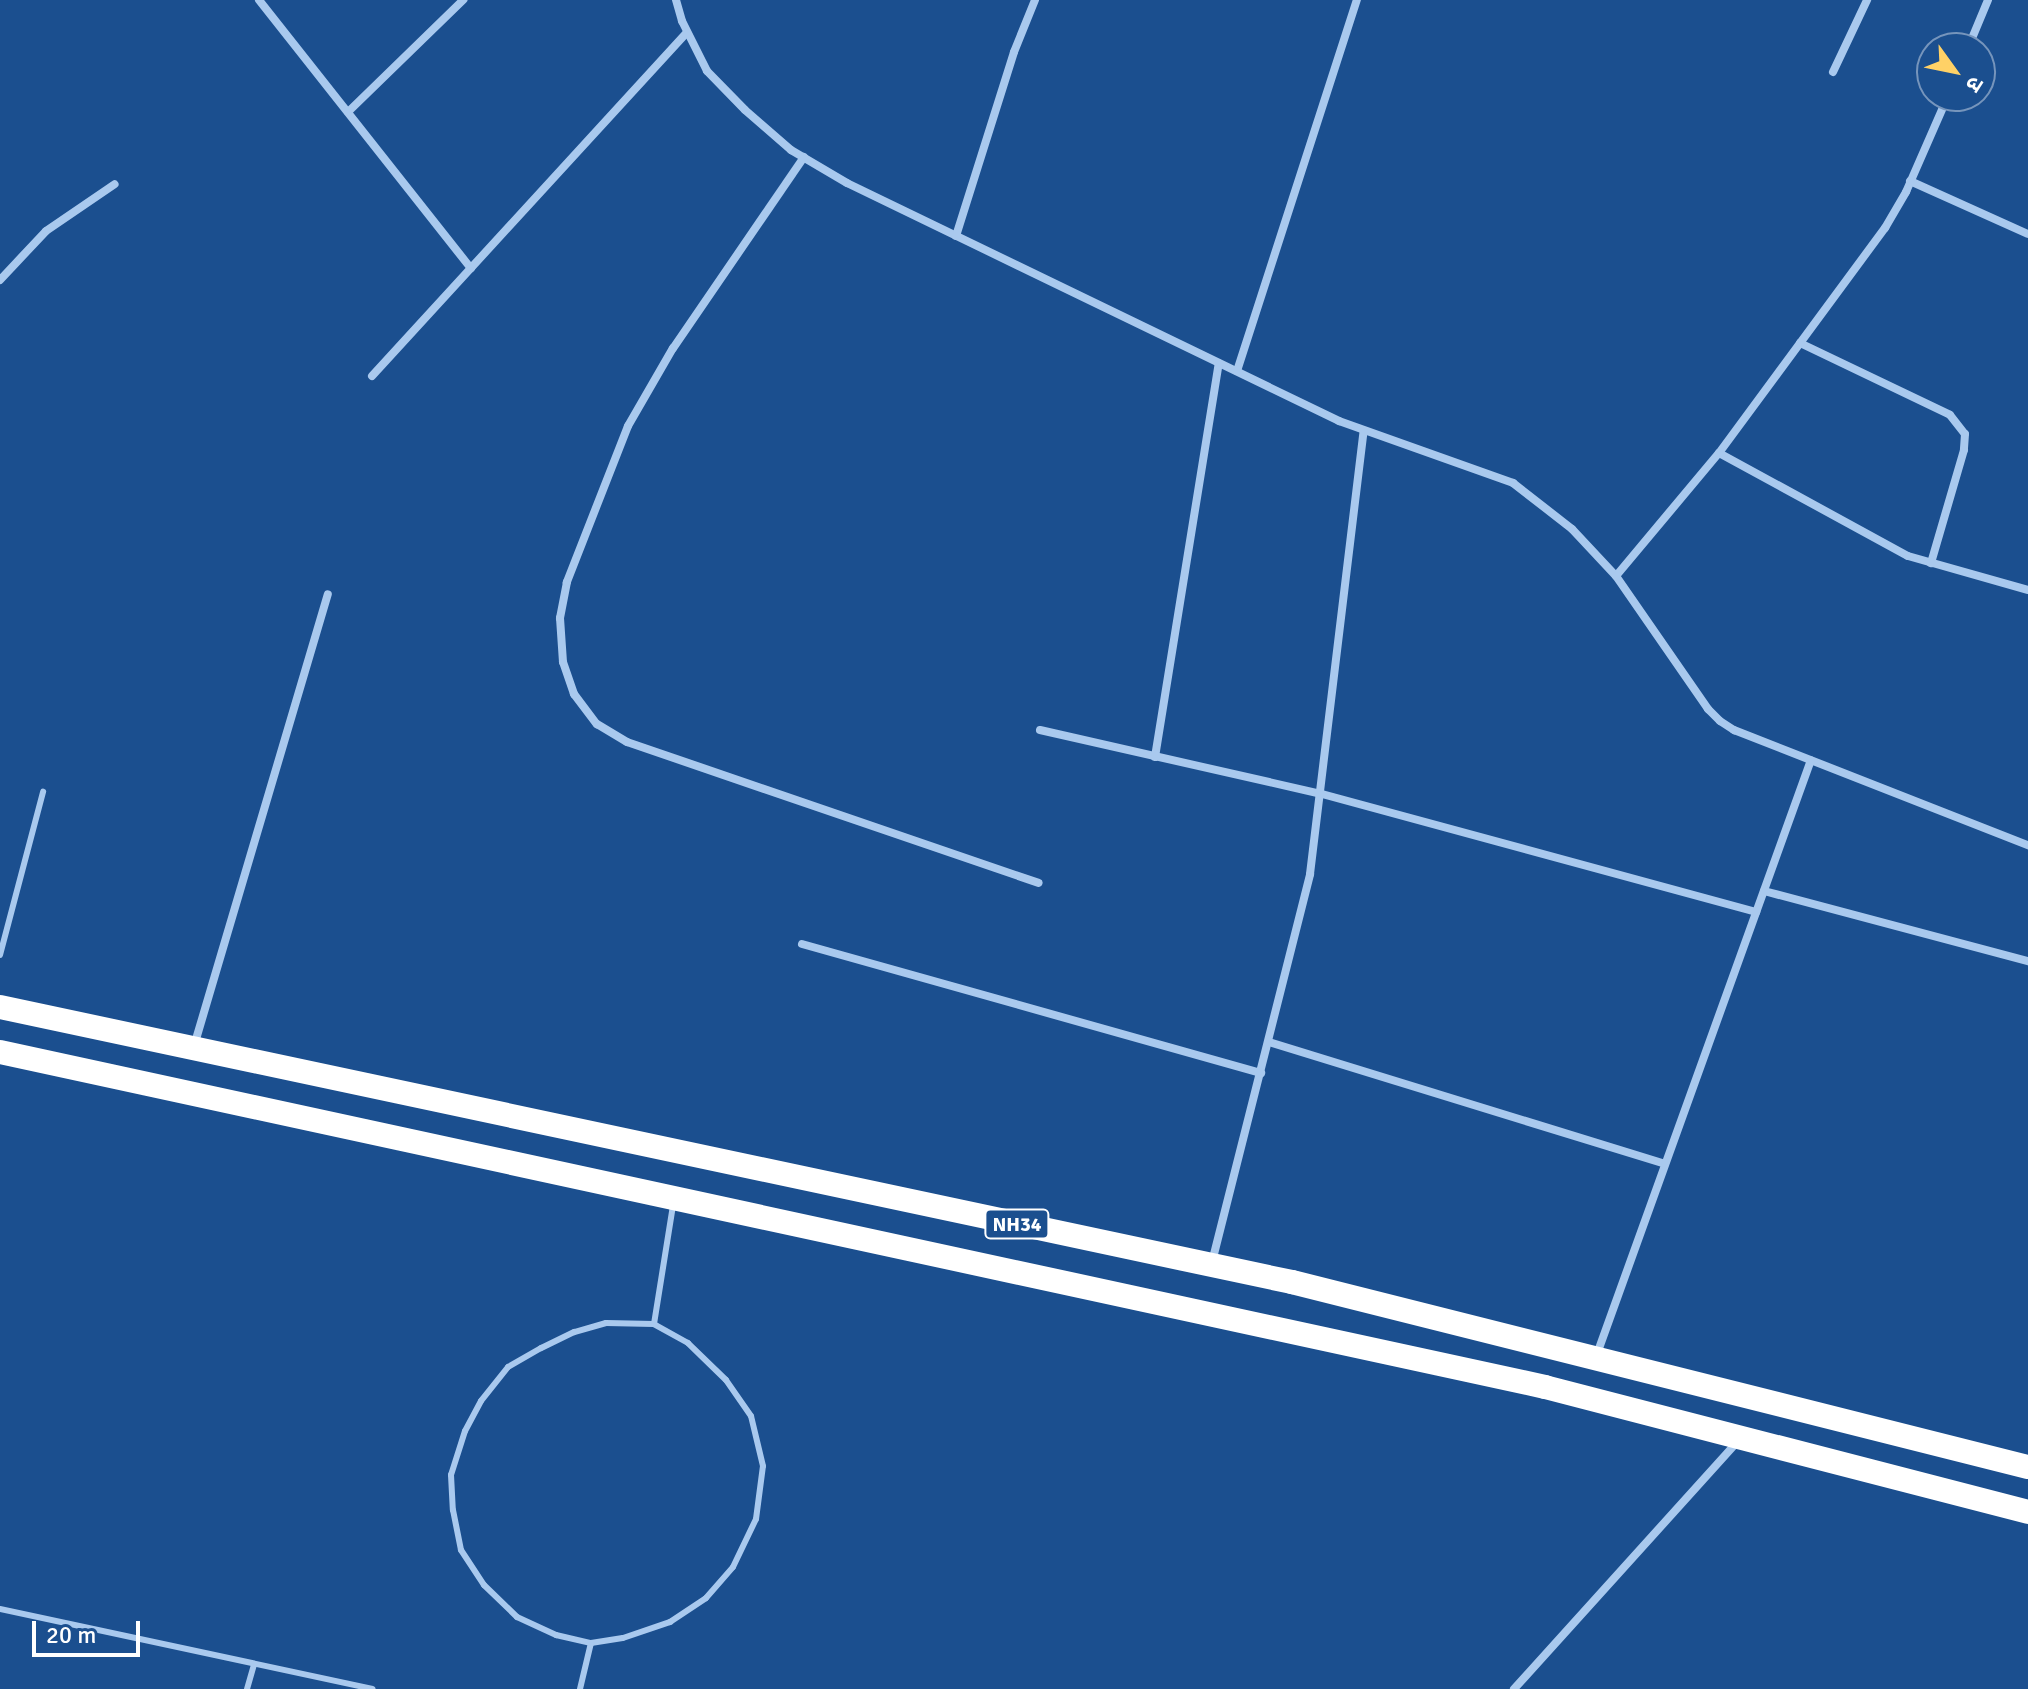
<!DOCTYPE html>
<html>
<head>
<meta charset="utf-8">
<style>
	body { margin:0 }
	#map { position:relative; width:2028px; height:1689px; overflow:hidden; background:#1b4f8f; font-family:Signika,"Noto Sans Devanagari",sans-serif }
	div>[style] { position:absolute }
	.lane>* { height:6px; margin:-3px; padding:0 3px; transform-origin:3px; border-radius:3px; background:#a9c9ee }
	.street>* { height:8px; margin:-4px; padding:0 4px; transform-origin:4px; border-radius:4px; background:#a9c9ee }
	.highway>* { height:24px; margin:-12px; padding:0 12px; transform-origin:12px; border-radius:12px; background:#fff }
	span { translate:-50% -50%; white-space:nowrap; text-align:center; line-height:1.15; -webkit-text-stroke:6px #1b4f8f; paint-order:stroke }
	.shield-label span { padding:2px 6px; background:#1b4f8f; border:2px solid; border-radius:6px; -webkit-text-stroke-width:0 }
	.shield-label { font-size:20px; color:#fff; font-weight:700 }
	.north { position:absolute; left:1916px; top:32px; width:80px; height:80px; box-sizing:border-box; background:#1b4f8f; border:2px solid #7695bc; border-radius:50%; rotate:123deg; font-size:22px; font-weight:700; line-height:32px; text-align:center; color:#fff }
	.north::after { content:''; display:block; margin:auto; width:28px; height:36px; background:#ffd166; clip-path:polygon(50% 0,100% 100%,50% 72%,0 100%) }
	.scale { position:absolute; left:32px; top:1621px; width:108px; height:36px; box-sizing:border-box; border:4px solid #fff; border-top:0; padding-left:10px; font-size:24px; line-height:28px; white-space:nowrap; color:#fff; -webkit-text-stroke:6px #1b4f8f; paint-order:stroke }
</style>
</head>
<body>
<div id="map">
	<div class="lane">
		<div style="left:0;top:955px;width:169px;rotate:-75.2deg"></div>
		<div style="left:654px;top:1324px;width:48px;rotate:-178.8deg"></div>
		<div style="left:606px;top:1323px;width:33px;rotate:164deg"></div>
		<div style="left:574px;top:1332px;width:37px;rotate:154deg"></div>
		<div style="left:541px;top:1348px;width:38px;rotate:150deg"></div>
		<div style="left:508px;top:1367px;width:43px;rotate:128.5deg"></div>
		<div style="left:481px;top:1401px;width:34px;rotate:118deg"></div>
		<div style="left:465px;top:1431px;width:46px;rotate:107.7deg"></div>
		<div style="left:451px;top:1475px;width:35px;rotate:87deg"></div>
		<div style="left:453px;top:1510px;width:41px;rotate:78.7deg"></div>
		<div style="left:461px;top:1550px;width:42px;rotate:56.7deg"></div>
		<div style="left:484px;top:1585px;width:46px;rotate:44.1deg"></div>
		<div style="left:517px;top:1617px;width:43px;rotate:24.8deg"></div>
		<div style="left:556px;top:1635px;width:36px;rotate:13deg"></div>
		<div style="left:591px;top:1643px;width:32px;rotate:-9deg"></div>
		<div style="left:623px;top:1638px;width:50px;rotate:-18.8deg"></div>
		<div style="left:670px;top:1622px;width:43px;rotate:-33.7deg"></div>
		<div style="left:706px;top:1598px;width:41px;rotate:-48.9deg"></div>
		<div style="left:733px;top:1567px;width:53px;rotate:-64.4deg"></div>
		<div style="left:756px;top:1519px;width:53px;rotate:-82.5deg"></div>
		<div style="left:763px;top:1466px;width:51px;rotate:-103.5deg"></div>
		<div style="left:751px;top:1416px;width:44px;rotate:-124.8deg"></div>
		<div style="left:726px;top:1380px;width:53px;rotate:-135.8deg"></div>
		<div style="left:688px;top:1343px;width:39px;rotate:-151deg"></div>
		<div style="left:654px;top:1324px;width:121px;rotate:-80.9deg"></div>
		<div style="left:0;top:1609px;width:381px;rotate:12.1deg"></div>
		<div style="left:247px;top:1689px;width:26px;rotate:-74deg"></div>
		<div style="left:580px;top:1689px;width:47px;rotate:-76.6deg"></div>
	</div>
	<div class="street">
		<div style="left:259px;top:0;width:342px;rotate:51.7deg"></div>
		<div style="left:676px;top:0;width:22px;rotate:74deg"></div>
		<div style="left:682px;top:21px;width:56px;rotate:63.4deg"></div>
		<div style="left:707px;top:71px;width:54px;rotate:45.7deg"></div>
		<div style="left:745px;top:110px;width:61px;rotate:41deg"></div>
		<div style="left:791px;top:150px;width:65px;rotate:30.5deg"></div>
		<div style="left:847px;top:183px;width:547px;rotate:25.81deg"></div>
		<div style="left:1339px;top:421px;width:185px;rotate:19.6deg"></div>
		<div style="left:1513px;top:483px;width:75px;rotate:37.9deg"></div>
		<div style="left:1572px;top:529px;width:64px;rotate:46.9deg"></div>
		<div style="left:1616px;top:576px;width:162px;rotate:55.3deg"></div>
		<div style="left:1708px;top:709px;width:17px;rotate:45deg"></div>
		<div style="left:1720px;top:721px;width:17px;rotate:33deg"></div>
		<div style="left:1734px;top:730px;width:316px;rotate:21.4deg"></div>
		<div style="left:1968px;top:48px;width:52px;rotate:-67.4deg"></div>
		<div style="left:1833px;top:72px;width:80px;rotate:-64.7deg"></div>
		<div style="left:348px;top:112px;width:161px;rotate:-44.2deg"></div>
		<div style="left:804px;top:157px;width:232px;rotate:124.4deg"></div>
		<div style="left:673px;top:348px;width:90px;rotate:120deg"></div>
		<div style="left:628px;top:426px;width:168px;rotate:111.4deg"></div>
		<div style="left:567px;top:582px;width:37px;rotate:101deg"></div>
		<div style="left:560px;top:618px;width:44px;rotate:86.1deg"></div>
		<div style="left:563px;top:662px;width:34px;rotate:71deg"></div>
		<div style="left:574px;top:694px;width:38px;rotate:53deg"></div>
		<div style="left:597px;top:724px;width:35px;rotate:31deg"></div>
		<div style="left:627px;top:742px;width:435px;rotate:18.9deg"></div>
		<div style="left:1910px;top:181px;width:129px;rotate:24.2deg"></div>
		<div style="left:956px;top:236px;width:193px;rotate:-72.5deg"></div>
		<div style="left:1014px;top:52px;width:56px;rotate:-68deg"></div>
		<div style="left:0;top:280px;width:67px;rotate:-46.8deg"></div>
		<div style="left:46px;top:231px;width:83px;rotate:-34.3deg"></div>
		<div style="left:1800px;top:343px;width:166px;rotate:25.6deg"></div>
		<div style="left:1950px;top:415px;width:24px;rotate:52deg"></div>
		<div style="left:1965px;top:434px;width:16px;rotate:94deg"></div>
		<div style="left:1964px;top:450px;width:118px;rotate:106.3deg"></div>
		<div style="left:1237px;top:371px;width:390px;rotate:-72.1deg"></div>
		<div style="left:372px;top:376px;width:466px;rotate:-47.5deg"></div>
		<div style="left:1719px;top:453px;width:215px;rotate:28.6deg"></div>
		<div style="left:1908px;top:556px;width:125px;rotate:15.8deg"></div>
		<div style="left:1616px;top:576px;width:160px;rotate:-50.1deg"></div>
		<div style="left:1719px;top:453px;width:280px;rotate:-53.6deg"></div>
		<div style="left:1885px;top:228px;width:42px;rotate:-59.7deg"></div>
		<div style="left:1906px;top:192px;width:105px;rotate:-66.4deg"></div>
		<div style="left:1040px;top:730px;width:289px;rotate:12.8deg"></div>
		<div style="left:1322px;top:794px;width:450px;rotate:15.2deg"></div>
		<div style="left:1155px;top:757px;width:399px;rotate:-80.8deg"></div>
		<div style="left:1764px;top:891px;width:273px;rotate:14.9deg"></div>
		<div style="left:802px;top:944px;width:477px;rotate:15.7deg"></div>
		<div style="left:1269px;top:1042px;width:414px;rotate:17.1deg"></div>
		<div style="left:194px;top:1046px;width:471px;rotate:-73.5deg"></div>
		<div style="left:1212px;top:1262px;width:400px;rotate:-75.8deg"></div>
		<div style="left:1310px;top:874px;width:446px;rotate:-83.1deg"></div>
		<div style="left:1597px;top:1354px;width:631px;rotate:-70.19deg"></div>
		<div style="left:1514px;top:1689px;width:334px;rotate:-47.9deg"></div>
	</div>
	<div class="highway">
		<div style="left:0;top:1007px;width:1321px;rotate:12.02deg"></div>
		<div style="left:1292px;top:1282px;width:759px;rotate:14.11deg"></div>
		<div style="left:0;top:1052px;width:1581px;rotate:12.23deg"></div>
		<div style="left:1545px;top:1387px;width:499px;rotate:14.5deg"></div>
	</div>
	<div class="shield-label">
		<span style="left:1017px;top:1224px">NH34</span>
	</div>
	<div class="north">उ</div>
	<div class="scale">20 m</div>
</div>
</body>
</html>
